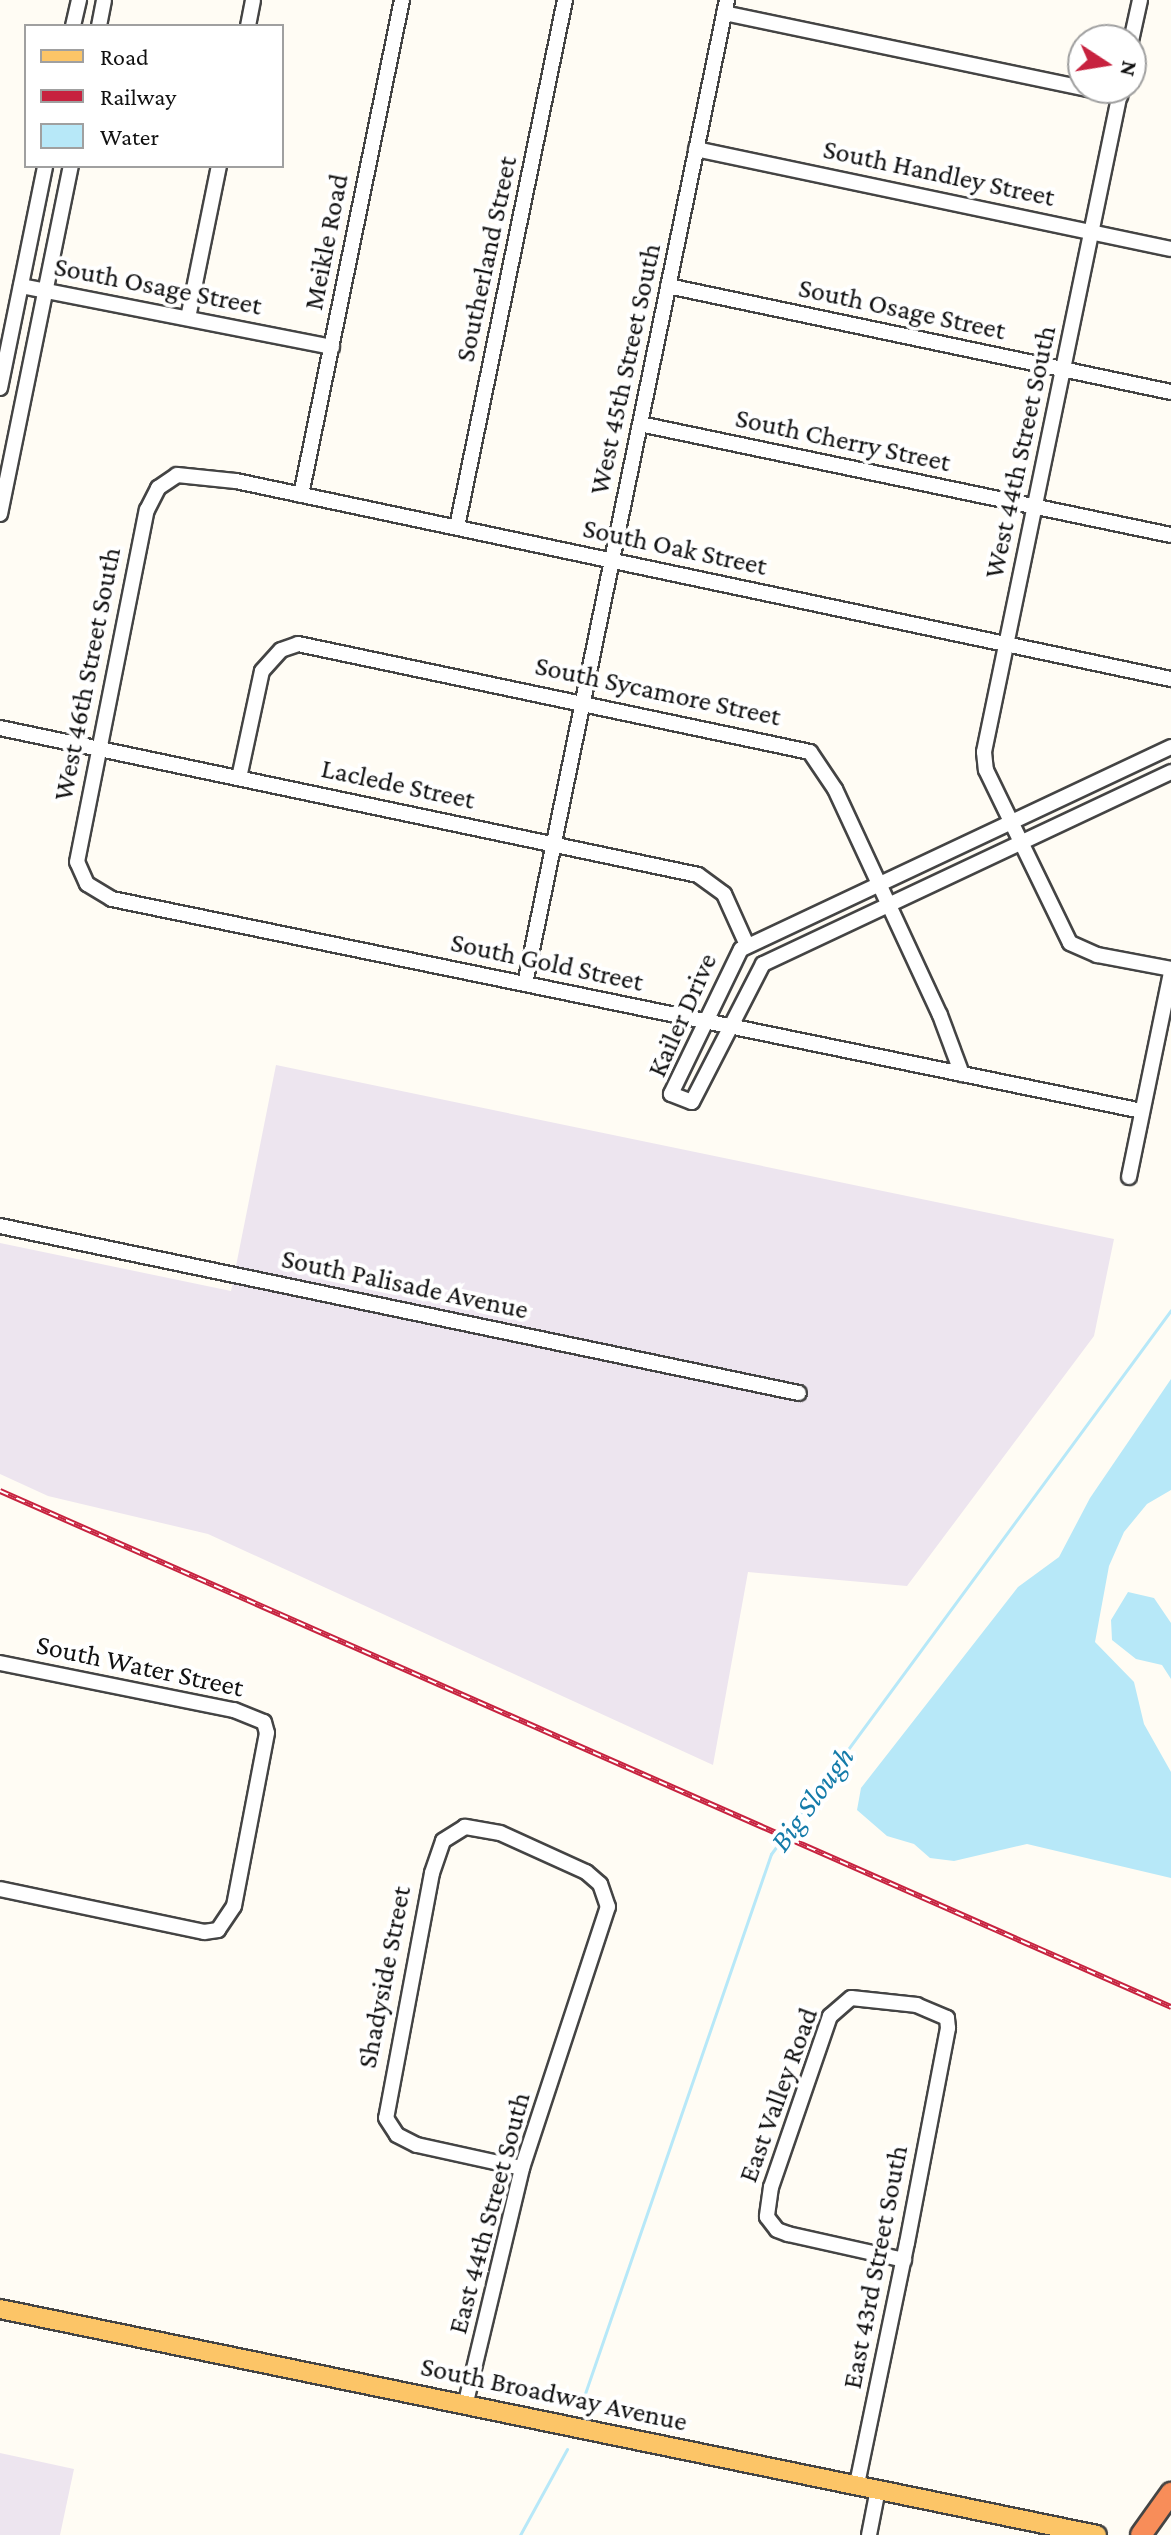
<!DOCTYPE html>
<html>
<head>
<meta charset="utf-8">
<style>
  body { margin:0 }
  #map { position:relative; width:1171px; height:2535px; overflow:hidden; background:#fffcf4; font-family:"Crimson Pro",serif }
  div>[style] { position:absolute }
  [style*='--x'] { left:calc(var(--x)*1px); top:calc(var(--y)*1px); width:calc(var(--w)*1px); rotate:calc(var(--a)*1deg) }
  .industrial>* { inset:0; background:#ede5ef }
  .water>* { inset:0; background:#b7e8f8 }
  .stream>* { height:3px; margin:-1.5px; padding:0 1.5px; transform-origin:1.5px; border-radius:1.5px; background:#b7e8f8 }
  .roads { filter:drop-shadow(2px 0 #444) drop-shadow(-2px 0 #444) drop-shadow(0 2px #444) drop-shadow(0 -2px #444) }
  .minor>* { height:14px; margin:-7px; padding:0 7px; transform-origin:7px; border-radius:7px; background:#fff }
  .major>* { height:18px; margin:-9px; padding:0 9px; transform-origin:9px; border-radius:9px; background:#fcc567 }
  .highway>* { height:20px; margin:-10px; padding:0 10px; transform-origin:10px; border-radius:10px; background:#f88d59 }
  .rail>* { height:6px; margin-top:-3px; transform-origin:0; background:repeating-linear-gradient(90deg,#fff 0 9px,#c7223f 0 18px); box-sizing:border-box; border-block:2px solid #c7223f }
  span { translate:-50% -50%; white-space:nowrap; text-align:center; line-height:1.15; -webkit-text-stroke:8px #fff; paint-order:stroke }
  .street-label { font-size:28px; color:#111 }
  .water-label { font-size:30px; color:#147ba9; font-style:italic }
  .legend { position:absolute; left:24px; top:24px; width:260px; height:144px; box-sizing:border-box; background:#fff; border:2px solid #a0a0a0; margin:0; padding:10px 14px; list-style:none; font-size:24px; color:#111 }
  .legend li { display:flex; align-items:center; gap:16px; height:40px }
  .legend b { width:40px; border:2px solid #a0a0a0 }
  .north { position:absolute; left:1067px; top:24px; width:80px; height:80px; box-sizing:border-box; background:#fff; border:2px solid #a0a0a0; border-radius:50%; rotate:102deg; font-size:22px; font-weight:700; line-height:32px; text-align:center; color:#111 }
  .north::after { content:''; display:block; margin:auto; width:28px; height:36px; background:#c7223f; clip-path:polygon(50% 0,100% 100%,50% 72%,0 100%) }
</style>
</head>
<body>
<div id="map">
  <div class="industrial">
    <i style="clip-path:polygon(276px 1065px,1114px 1239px,1094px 1336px,907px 1586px,748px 1572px,713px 1765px,208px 1534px,48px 1496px,0 1474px,0 1243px,231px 1291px)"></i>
    <i style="clip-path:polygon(0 2453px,74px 2469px,60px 2535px,0 2535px)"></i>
  </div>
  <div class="water">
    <i style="clip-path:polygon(1171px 1379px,1171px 1490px,1147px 1504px,1124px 1532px,1109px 1566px,1095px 1642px,1134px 1682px,1144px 1724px,1171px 1772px,1171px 1878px,1027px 1844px,954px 1861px,930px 1858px,914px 1844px,887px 1836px,857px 1810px,861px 1788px,1018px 1587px,1059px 1557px,1090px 1498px)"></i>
    <i style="clip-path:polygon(1128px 1592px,1154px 1598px,1171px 1623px,1171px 1679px,1162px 1665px,1136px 1659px,1112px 1640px,1111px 1620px)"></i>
  </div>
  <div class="stream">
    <i style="--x:580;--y:2408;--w:586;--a:-70.98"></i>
    <i style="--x:771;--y:1854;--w:675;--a:-53.67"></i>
    <i style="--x:520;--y:2535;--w:98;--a:-61.3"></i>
  </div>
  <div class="roads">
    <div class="minor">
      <i style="--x:724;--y:13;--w:405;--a:11.8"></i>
      <i style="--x:73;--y:26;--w:27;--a:-77"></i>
      <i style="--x:99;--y:26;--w:26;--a:-79"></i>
      <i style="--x:248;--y:26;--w:26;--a:-79"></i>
      <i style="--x:1131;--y:41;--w:42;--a:-77.6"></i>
      <i style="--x:1121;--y:88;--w:678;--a:101.66"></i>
      <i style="--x:984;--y:752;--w:18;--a:84"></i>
      <i style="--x:986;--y:770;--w:192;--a:64.1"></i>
      <i style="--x:1070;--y:943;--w:30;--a:24"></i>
      <i style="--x:1097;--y:955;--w:75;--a:10.7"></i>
      <i style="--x:696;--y:149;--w:485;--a:11.9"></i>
      <i style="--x:21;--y:286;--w:317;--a:11.1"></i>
      <i style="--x:668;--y:286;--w:514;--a:11.9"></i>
      <i style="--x:188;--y:318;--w:155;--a:-78.5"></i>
      <i style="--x:0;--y:388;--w:227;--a:-78.5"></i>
      <i style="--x:640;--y:424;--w:542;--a:11.81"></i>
      <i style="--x:301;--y:495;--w:505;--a:-78.47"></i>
      <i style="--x:0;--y:514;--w:355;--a:-78.5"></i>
      <i style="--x:457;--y:527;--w:538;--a:-78.42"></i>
      <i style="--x:0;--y:728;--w:713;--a:11.89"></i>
      <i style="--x:698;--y:875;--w:32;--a:36"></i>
      <i style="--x:724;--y:894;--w:56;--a:65.7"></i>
      <i style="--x:1171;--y:747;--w:475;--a:154.8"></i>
      <i style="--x:741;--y:949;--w:161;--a:115.8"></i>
      <i style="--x:671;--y:1094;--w:22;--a:21"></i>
      <i style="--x:692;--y:1102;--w:155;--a:-62.8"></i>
      <i style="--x:763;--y:964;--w:451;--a:-25.2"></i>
      <i style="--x:239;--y:778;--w:109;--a:-77.9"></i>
      <i style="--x:262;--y:671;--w:28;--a:-48"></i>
      <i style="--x:281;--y:650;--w:18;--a:-19"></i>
      <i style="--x:298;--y:644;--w:523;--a:11.91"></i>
      <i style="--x:810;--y:752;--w:45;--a:56"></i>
      <i style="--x:835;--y:789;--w:249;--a:65.1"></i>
      <i style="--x:940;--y:1015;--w:63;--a:69.6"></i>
      <i style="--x:525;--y:984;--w:1005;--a:-78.4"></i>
      <i style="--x:1142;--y:1111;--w:1052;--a:-168.37"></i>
      <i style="--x:112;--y:899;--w:29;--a:-149"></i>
      <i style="--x:87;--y:884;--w:24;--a:-114"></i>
      <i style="--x:77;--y:862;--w:359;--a:-78.8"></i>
      <i style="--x:147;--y:510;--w:25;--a:-63"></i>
      <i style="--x:158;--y:488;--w:23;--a:-34"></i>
      <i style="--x:177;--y:475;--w:59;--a:5.8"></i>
      <i style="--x:236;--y:481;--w:956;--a:11.96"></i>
      <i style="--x:1129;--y:1177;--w:208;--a:-78.4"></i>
      <i style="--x:0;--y:1226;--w:816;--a:11.81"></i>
      <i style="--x:0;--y:1663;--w:239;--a:11.4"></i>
      <i style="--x:234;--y:1710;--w:32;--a:22"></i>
      <i style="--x:264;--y:1722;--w:11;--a:75"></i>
      <i style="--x:267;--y:1733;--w:176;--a:100.8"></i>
      <i style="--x:234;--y:1906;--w:29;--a:124"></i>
      <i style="--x:218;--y:1930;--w:14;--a:172"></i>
      <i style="--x:204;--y:1932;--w:208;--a:-168.1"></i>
      <i style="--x:465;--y:2406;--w:245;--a:-76.5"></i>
      <i style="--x:522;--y:2168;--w:275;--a:-71.8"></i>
      <i style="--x:608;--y:1907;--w:24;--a:-109"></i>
      <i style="--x:600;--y:1884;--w:18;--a:-139"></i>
      <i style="--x:586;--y:1872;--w:94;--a:-155.6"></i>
      <i style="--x:500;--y:1833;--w:36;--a:-170"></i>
      <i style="--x:465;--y:1827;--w:26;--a:148"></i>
      <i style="--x:443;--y:1841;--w:34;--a:109"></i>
      <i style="--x:432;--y:1873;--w:249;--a:100.6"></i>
      <i style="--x:386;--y:2118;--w:20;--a:57"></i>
      <i style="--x:397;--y:2135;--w:22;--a:27"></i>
      <i style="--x:417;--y:2145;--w:107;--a:12.4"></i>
      <i style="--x:857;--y:2484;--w:246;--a:-78.3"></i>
      <i style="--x:907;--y:2243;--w:219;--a:-79.2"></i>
      <i style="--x:948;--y:2028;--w:10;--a:-96"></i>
      <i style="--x:947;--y:2018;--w:33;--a:-157"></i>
      <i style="--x:917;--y:2005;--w:66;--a:-173.9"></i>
      <i style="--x:851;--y:1998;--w:28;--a:139"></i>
      <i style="--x:830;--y:2016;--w:181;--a:109"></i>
      <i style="--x:771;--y:2187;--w:30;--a:98"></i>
      <i style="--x:767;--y:2217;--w:16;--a:52"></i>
      <i style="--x:777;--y:2230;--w:12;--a:20"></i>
      <i style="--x:788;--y:2234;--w:119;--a:12.6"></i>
      <i style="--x:869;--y:2535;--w:47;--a:-78.9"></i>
    </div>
    <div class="major">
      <i style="--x:0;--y:2309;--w:1120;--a:11.64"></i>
    </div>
    <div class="highway">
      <i style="--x:1141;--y:2535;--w:52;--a:-54.5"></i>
    </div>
  </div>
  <div class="rail">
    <i style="--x:0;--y:1491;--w:1280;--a:23.78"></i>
  </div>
  <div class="street-label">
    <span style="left:939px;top:173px;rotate:12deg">South Handley Street</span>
    <span style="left:326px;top:242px;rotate:-79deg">Meikle Road</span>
    <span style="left:486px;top:259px;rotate:-78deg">Southerland Street</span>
    <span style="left:158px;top:286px;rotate:11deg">South Osage Street</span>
    <span style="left:902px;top:309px;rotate:12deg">South Osage Street</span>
    <span style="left:625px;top:369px;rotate:-78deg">West 45th Street South</span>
    <span style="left:843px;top:440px;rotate:12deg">South Cherry Street</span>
    <span style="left:1020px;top:452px;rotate:-78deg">West 44th Street South</span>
    <span style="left:675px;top:547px;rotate:12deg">South Oak Street</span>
    <span style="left:87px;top:674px;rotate:-79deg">West 46th Street South</span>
    <span style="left:658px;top:691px;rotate:12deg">South Sycamore Street</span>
    <span style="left:398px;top:784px;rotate:12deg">Laclede Street</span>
    <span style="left:547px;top:962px;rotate:12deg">South Gold Street</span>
    <span style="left:682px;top:1015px;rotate:-66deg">Kailer Drive</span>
    <span style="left:405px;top:1284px;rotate:12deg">South Palisade Avenue</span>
    <span style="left:140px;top:1666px;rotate:12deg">South Water Street</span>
    <span style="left:384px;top:1977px;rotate:-79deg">Shadyside Street</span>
    <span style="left:778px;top:2095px;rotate:-70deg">East Valley Road</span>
    <span style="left:489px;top:2213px;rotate:-75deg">East 44th Street South</span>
    <span style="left:875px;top:2267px;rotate:-79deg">East 43rd Street South</span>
    <span style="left:554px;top:2394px;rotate:12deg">South Broadway Avenue</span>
  </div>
  <div class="water-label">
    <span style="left:812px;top:1799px;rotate:-54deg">Big Slough</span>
  </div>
  <ul class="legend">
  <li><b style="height:10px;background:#fcc567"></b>Road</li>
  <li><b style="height:10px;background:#c7223f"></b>Railway</li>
  <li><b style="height:22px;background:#b7e8f8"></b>Water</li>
  </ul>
  <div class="north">N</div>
</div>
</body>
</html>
